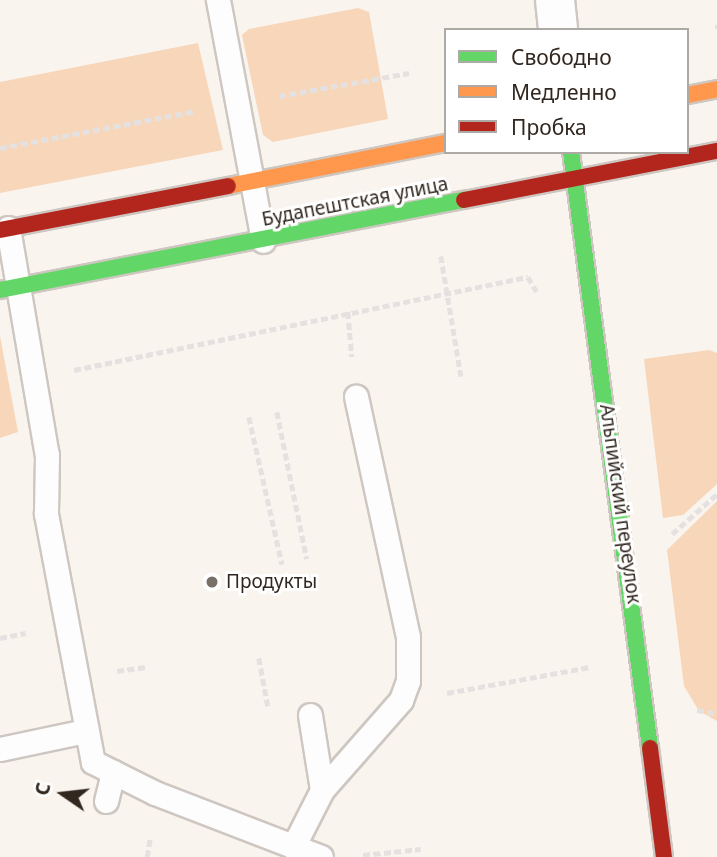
<!DOCTYPE html>
<html>
<head>
<meta charset="utf-8">
<style>
  body { margin:0 }
  #map { position:relative; width:717px; height:857px; overflow:hidden; background:#faf4ef; font-family:"Noto Sans",sans-serif }
  div>[style] { position:absolute }
  [style*='--x'] { left:calc(var(--x)*1px); top:calc(var(--y)*1px); width:calc(var(--w)*1px); rotate:calc(var(--a)*1deg) }
  .green>* { inset:0; background:#f7d6ba }
  .path>* { height:4.5px; margin-top:-2.25px; transform-origin:0; background:repeating-linear-gradient(90deg,#e4e1e0 0 7px,transparent 0 10.5px) }
  .roads { filter:drop-shadow(2px 0 #cec7c1) drop-shadow(-2px 0 #cec7c1) drop-shadow(0 2px #cec7c1) drop-shadow(0 -2px #cec7c1) }
  .lane>* { height:23px; margin:-11.5px; padding:0 11.5px; transform-origin:11.5px; border-radius:11.5px; background:#fefdfd }
  .street>* { height:38px; margin:-19px; padding:0 19px; transform-origin:19px; border-radius:19px; background:#fefdfd }
  .fast>* { height:16px; margin:-8px; padding:0 8px; transform-origin:8px; border-radius:8px; background:#63d668 }
  .slow>* { height:16px; margin:-8px; padding:0 8px; transform-origin:8px; border-radius:8px; background:#ff974d }
  .jam>* { height:16px; margin:-8px; padding:0 8px; transform-origin:8px; border-radius:8px; background:#b3261e }
  .dots>* { width:19px; height:19px; translate:-50% -50%; box-sizing:border-box; border:4px solid #fff; border-radius:50% }
  span { translate:-50% -50%; white-space:nowrap; text-align:center; line-height:1.15; -webkit-text-stroke:6px #fff; paint-order:stroke }
  .street-label { font-size:19px; color:#31271f }
  .poi-label { font-size:19px; color:#31271f }
  .left { translate:0 -50%; text-align:left }
  .legend { position:absolute; left:444px; top:28px; width:245px; height:126px; box-sizing:border-box; background:#fff; border:2px solid #ada9a5; margin:0; padding:9px 12px; list-style:none; font-size:21px; color:#31271f }
  .legend li { display:flex; align-items:center; gap:14px; height:35px }
  .legend b { width:35px; border:2px solid #ada9a5 }
  .north { position:absolute; left:28px; top:759px; width:70px; height:70px; -webkit-text-stroke:5px #fff; paint-order:stroke; rotate:284deg; font-size:19px; font-weight:700; line-height:28px; text-align:center; color:#31271f }
  .north::after { content:''; display:block; margin:auto; width:24px; height:32px; background:#31271f; clip-path:polygon(50% 0,100% 100%,50% 72%,0 100%) }
</style>
</head>
<body>
<div id="map">
  <div class="green">
    <i style="clip-path:polygon(358px 8px,369px 12px,388px 119px,273px 142px,263px 135px,242px 35px,249px 29px)"></i>
    <i style="clip-path:polygon(198px 43px,223px 150px,0 193px,0 82px)"></i>
    <i style="clip-path:polygon(0 336px,18px 432px,0 438px)"></i>
    <i style="clip-path:polygon(709px 350px,717px 353px,717px 484px,683px 515px,663px 518px,644px 359px)"></i>
    <i style="clip-path:polygon(717px 501px,717px 721px,699px 711px,684px 686px,667px 550px)"></i>
  </div>
  <div class="path">
    <i style="--x:715;--y:27;--w:2;--a:0"></i>
    <i style="--x:279;--y:96;--w:132;--a:-10"></i>
    <i style="--x:0;--y:148;--w:198;--a:-10.7"></i>
    <i style="--x:441;--y:256;--w:122;--a:80.5"></i>
    <i style="--x:348;--y:312;--w:45;--a:84.9"></i>
    <i style="--x:74;--y:370;--w:463;--a:-11.6"></i>
    <i style="--x:528;--y:277;--w:17;--a:59"></i>
    <i style="--x:277;--y:412;--w:150;--a:78.5"></i>
    <i style="--x:249;--y:417;--w:151;--a:77.3"></i>
    <i style="--x:672;--y:534;--w:60;--a:-41.6"></i>
    <i style="--x:0;--y:638;--w:26;--a:-11"></i>
    <i style="--x:259;--y:658;--w:49;--a:79.4"></i>
    <i style="--x:117;--y:671;--w:29;--a:-8"></i>
    <i style="--x:447;--y:693;--w:145;--a:-10.3"></i>
    <i style="--x:697;--y:710;--w:20;--a:11"></i>
    <i style="--x:363;--y:855;--w:58;--a:-5.9"></i>
    <i style="--x:147;--y:857;--w:20;--a:-81"></i>
  </div>
  <div class="roads">
    <div class="lane">
      <i style="--x:218;--y:0;--w:245;--a:79.4"></i>
      <i style="--x:8;--y:228;--w:230;--a:80.3"></i>
      <i style="--x:47;--y:455;--w:59;--a:91"></i>
      <i style="--x:46;--y:514;--w:252;--a:79.3"></i>
      <i style="--x:93;--y:762;--w:69;--a:26.6"></i>
      <i style="--x:155;--y:793;--w:178;--a:21.1"></i>
      <i style="--x:310;--y:715;--w:76;--a:80.9"></i>
      <i style="--x:0;--y:749;--w:87;--a:-12"></i>
      <i style="--x:106;--y:801;--w:30;--a:-76"></i>
      <i style="--x:293;--y:847;--w:64;--a:-63"></i>
      <i style="--x:322;--y:790;--w:120;--a:-48.7"></i>
      <i style="--x:401;--y:700;--w:20;--a:-70"></i>
      <i style="--x:408;--y:681;--w:44;--a:-90"></i>
      <i style="--x:408;--y:637;--w:246;--a:-102.2"></i>
    </div>
    <div class="street">
      <i style="--x:555;--y:0;--w:30;--a:84"></i>
    </div>
    <div class="fast">
      <i style="--x:571;--y:152;--w:601;--a:82.45"></i>
      <i style="--x:0;--y:290;--w:473;--a:-11"></i>
    </div>
    <div class="slow">
      <i style="--x:687;--y:95;--w:31;--a:-11"></i>
      <i style="--x:228;--y:186;--w:222;--a:-11.2"></i>
    </div>
    <div class="jam">
      <i style="--x:464;--y:200;--w:258;--a:-11"></i>
      <i style="--x:0;--y:230;--w:232;--a:-10.9"></i>
      <i style="--x:650;--y:748;--w:110;--a:82.7"></i>
    </div>
  </div>
  <div class="dots">
    <i style="left:212px;top:582px;background:#776f68"></i>
  </div>
  <div class="street-label">
    <span style="left:355px;top:202px;rotate:-11deg">Будапештская улица</span>
    <span style="left:620px;top:504px;rotate:82deg">Альпийский переулок</span>
  </div>
  <div class="poi-label">
    <span class="left" style="left:226px;top:582px">Продукты</span>
  </div>
  <ul class="legend">
  <li><b style="height:9px;background:#63d668"></b>Свободно</li>
  <li><b style="height:9px;background:#ff974d"></b>Медленно</li>
  <li><b style="height:9px;background:#b3261e"></b>Пробка</li>
  </ul>
  <div class="north">С</div>
</div>
</body>
</html>
